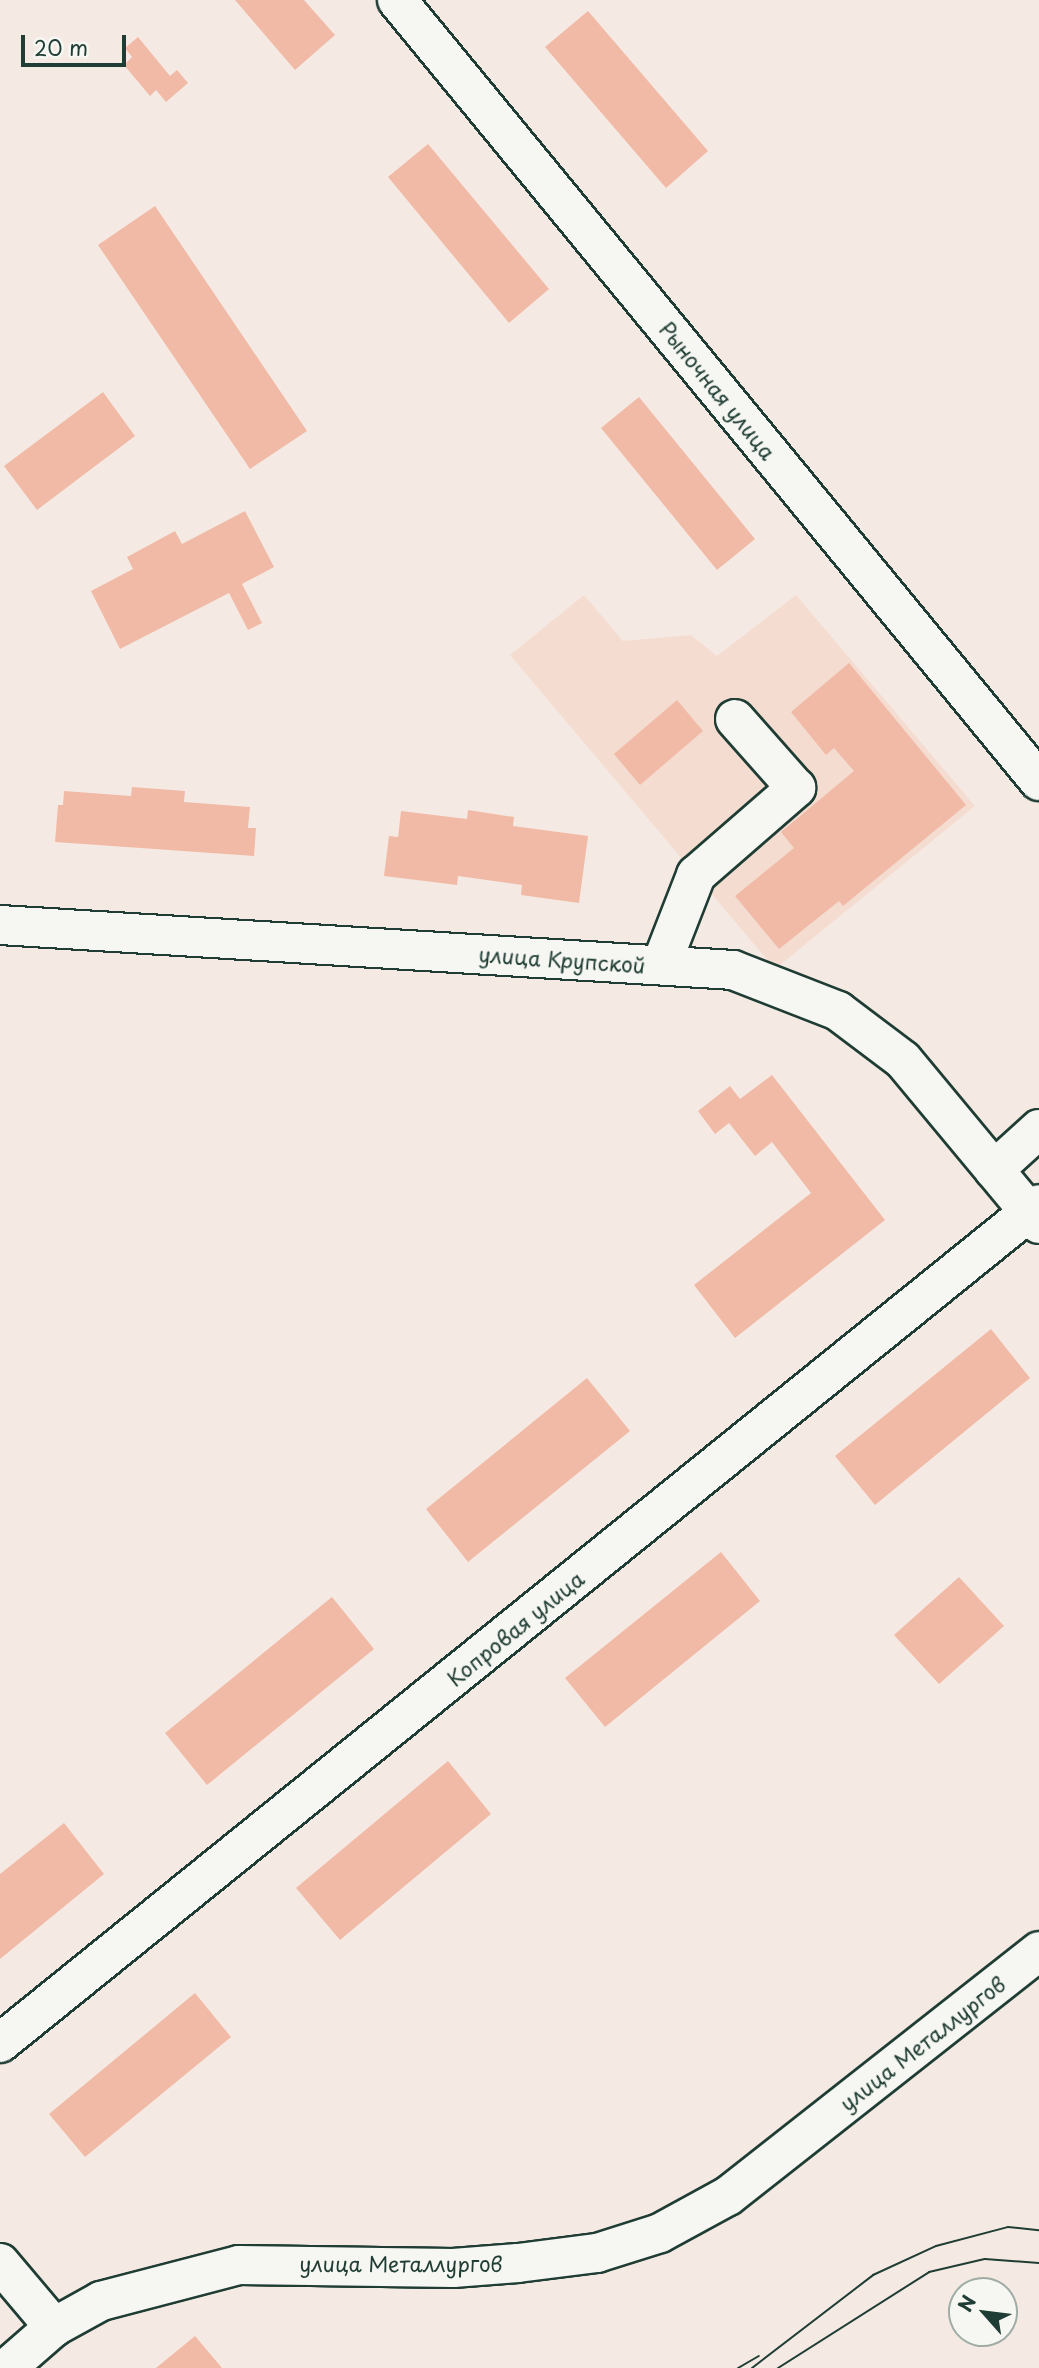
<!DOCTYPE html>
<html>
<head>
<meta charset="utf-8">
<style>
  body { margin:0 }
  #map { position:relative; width:1039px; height:2368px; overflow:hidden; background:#f5eae3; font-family:"Playpen Sans",sans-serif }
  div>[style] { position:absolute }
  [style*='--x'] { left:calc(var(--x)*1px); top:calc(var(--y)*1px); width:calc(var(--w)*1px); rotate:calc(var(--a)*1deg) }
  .built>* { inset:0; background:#f4dcd1 }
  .building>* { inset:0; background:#f1baa6 }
  .roads { filter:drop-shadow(2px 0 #1f3d34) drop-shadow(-2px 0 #1f3d34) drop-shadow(0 2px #1f3d34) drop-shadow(0 -2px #1f3d34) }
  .minor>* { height:38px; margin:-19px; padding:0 19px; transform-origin:19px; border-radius:19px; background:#f6f6f2 }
  .tram>* { height:2px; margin:-1px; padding:0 1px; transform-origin:1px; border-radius:1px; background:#1f3d34 }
  span { translate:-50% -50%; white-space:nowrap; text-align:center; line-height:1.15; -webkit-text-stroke:6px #f6f6f2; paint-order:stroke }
  .street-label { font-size:21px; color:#1f3d34 }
  .north { position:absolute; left:948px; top:2277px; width:70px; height:70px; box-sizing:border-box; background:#f6f6f2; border:2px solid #a0aca6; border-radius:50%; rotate:298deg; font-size:19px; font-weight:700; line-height:28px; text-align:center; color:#1f3d34 }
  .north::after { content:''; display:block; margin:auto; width:24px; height:32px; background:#1f3d34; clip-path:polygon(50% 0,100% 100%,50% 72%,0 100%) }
  .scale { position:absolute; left:21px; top:35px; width:105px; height:32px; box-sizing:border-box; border:4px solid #1f3d34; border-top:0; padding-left:9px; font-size:21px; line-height:24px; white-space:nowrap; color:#1f3d34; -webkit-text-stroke:5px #f6f6f2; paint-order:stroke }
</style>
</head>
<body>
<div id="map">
  <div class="built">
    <i style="clip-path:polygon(584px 595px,623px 641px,691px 635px,717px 656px,796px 595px,975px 806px,775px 969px,510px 655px)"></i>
  </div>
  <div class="building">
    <i style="clip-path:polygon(235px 0,304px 0,335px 35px,295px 70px)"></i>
    <i style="clip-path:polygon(588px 11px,708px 151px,666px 188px,545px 47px)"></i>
    <i style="clip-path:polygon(138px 37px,170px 76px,177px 70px,188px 83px,166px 102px,156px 90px,150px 96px,124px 65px,132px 57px,125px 48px)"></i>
    <i style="clip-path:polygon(428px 144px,549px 289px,509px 323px,388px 177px)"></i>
    <i style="clip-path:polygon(155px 206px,307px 431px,250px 469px,98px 245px)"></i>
    <i style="clip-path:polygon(103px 392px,135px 436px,37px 510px,4px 466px)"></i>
    <i style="clip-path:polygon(639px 397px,755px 539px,717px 570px,601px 428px)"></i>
    <i style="clip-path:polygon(245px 511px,274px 567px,242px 584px,262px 623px,248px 630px,229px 593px,120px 649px,91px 591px,133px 569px,127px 557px,175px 531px,182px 544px)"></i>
    <i style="clip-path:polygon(849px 663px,966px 805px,843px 906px,839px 901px,779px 949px,735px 896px,794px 848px,781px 832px,854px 771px,834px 748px,826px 755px,791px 712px)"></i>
    <i style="clip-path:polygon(677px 700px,703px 731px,640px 785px,614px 754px)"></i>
    <i style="clip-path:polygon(132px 787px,185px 791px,184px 802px,250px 807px,248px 828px,256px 828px,254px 856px,55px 842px,58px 805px,63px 805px,64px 791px,131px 796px)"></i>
    <i style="clip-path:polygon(468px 810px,514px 817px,513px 826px,588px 836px,579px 903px,521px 895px,522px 885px,458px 876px,457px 885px,384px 876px,389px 836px,398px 837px,401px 811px,467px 819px)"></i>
    <i style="clip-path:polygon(772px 1075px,885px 1220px,735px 1338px,694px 1285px,811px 1193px,772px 1142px,755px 1156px,729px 1123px,715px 1134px,698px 1111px,730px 1086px,740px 1099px)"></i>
    <i style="clip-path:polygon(991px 1329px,1030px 1378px,875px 1505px,835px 1456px)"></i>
    <i style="clip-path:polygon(587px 1378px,630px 1431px,468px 1562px,426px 1509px)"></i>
    <i style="clip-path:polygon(721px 1552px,760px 1601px,605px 1727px,565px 1678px)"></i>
    <i style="clip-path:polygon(959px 1577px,1004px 1626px,939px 1684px,894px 1635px)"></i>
    <i style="clip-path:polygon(332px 1597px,374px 1649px,207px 1785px,165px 1733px)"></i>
    <i style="clip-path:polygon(448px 1761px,491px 1814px,340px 1940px,296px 1888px)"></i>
    <i style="clip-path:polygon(64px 1823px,104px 1874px,0 1959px,0 1874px)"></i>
    <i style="clip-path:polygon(195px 1993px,231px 2037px,85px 2157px,49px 2114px)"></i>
    <i style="clip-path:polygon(195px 2336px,222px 2368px,156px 2368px)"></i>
  </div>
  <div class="roads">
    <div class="minor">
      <i style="--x:397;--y:0;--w:1011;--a:50.58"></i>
      <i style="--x:0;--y:925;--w:734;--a:3.51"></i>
      <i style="--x:733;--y:970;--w:113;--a:21.3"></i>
      <i style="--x:838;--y:1011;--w:81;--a:37"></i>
      <i style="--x:903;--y:1060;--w:213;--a:50.3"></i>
      <i style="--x:661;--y:965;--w:97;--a:-68.7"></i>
      <i style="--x:696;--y:875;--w:133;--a:-41"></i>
      <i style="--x:796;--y:788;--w:92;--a:-131.5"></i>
      <i style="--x:994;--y:1170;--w:61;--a:-42.3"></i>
      <i style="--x:0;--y:2043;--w:1335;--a:-38.92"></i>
      <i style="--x:0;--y:2263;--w:84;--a:49.8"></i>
      <i style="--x:7;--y:2368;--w:62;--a:-41.1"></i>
      <i style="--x:54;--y:2327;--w:54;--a:-29"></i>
      <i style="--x:101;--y:2301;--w:143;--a:-14.6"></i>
      <i style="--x:239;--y:2265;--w:214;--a:0.8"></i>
      <i style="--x:453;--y:2268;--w:65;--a:-4.4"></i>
      <i style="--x:518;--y:2263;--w:80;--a:-7.2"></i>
      <i style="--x:597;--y:2253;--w:66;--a:-17.6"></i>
      <i style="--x:660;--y:2233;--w:77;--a:-28.6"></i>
      <i style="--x:728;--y:2196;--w:396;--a:-38.2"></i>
    </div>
  </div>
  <div class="tram">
    <i style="--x:738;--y:2368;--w:24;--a:-30"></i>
    <i style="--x:752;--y:2368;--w:153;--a:-37.5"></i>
    <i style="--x:873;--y:2275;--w:69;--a:-24.7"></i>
    <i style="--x:936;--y:2246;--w:74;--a:-14.8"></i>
    <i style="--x:1008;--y:2227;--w:31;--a:6"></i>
    <i style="--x:778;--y:2368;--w:179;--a:-32.4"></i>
    <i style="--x:929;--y:2272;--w:57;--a:-13.1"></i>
    <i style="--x:985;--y:2259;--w:54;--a:4.2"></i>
  </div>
  <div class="street-label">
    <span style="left:718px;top:390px;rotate:51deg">Рыночная улица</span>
    <span style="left:562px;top:959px;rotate:4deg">улица Крупской</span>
    <span style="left:515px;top:1628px;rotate:-39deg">Копровая улица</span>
    <span style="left:922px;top:2043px;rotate:-38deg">улица Металлургов</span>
    <span style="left:401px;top:2263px">улица Металлургов</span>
  </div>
  <div class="north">N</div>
  <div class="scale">20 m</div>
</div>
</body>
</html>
